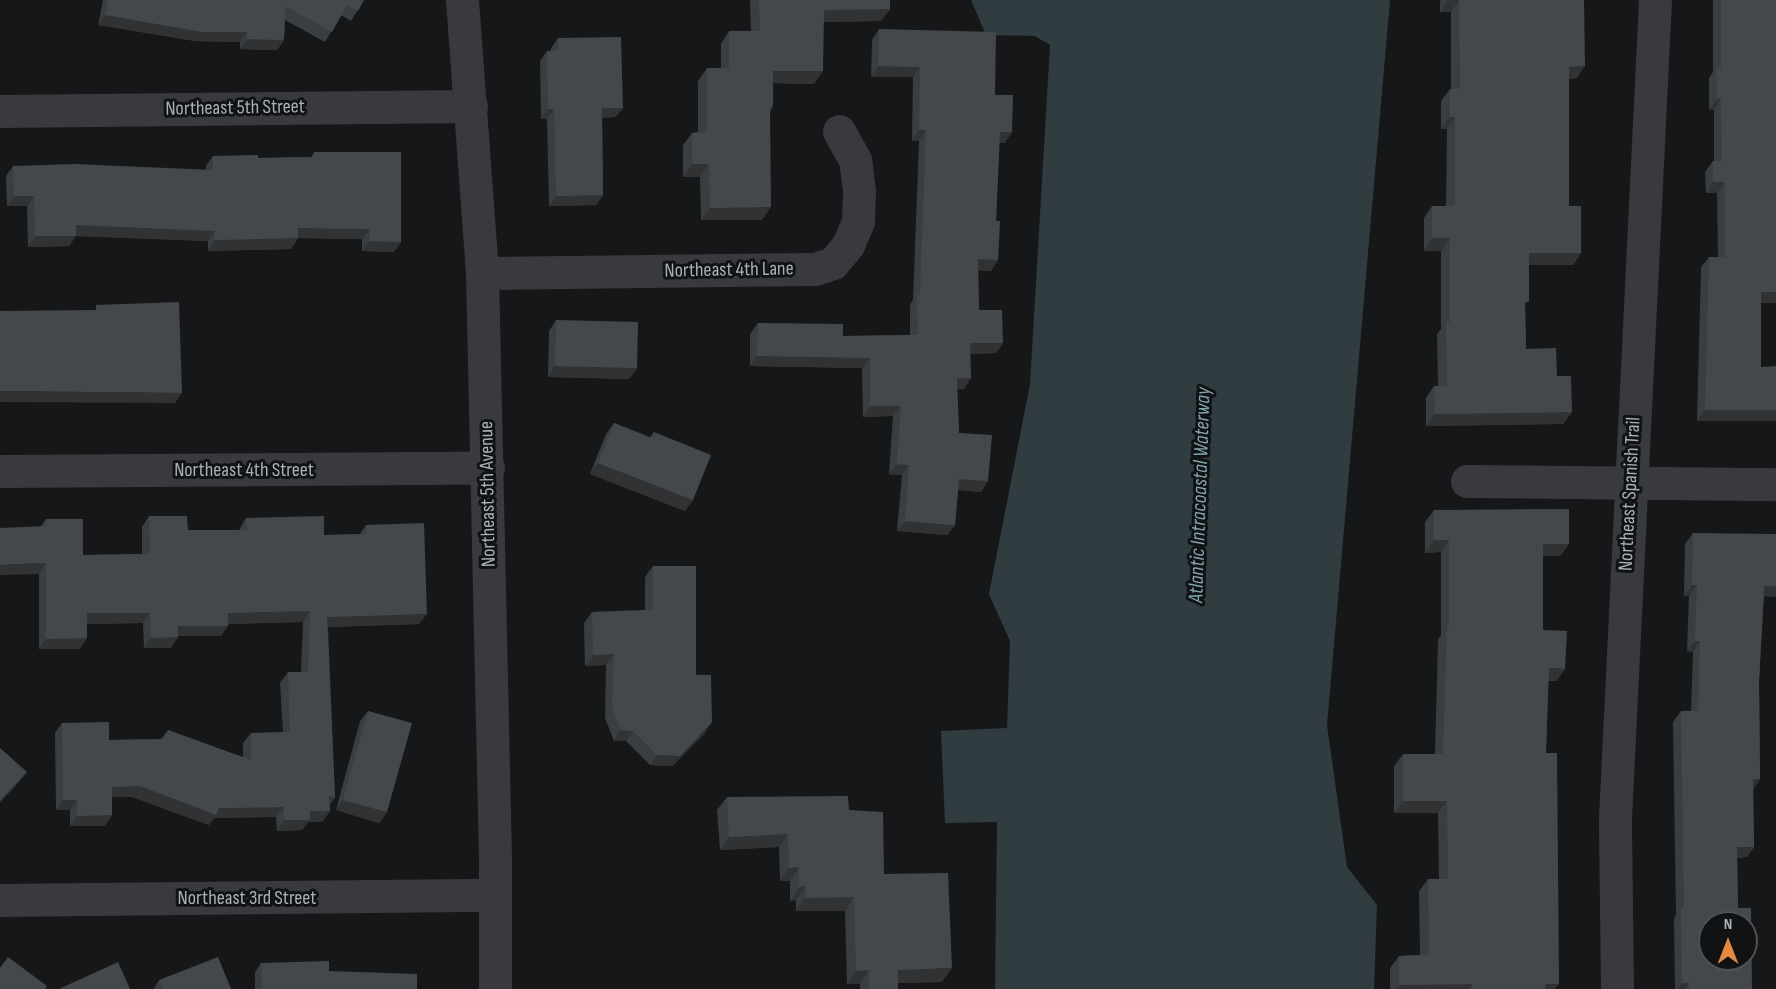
<!DOCTYPE html>
<html>
<head>
<meta charset="utf-8">
<style>
  body { margin:0 }
  #map { position:relative; width:1776px; height:989px; overflow:hidden; background:#161718; font-family:"Sofia Sans Condensed",sans-serif }
  div>[style] { position:absolute }
  [style*='--x'] { left:calc(var(--x)*1px); top:calc(var(--y)*1px); width:calc(var(--w)*1px); rotate:calc(var(--a)*1deg) }
  .water>* { inset:0; background:#303c40 }
  .minor>* { height:33px; margin:-16.5px; padding:0 16.5px; transform-origin:16.5px; border-radius:16.5px; background:#383a3d }
  .wall>* { inset:0; background:#3b3e40 }
  .shaded-wall>* { inset:0; background:#303234 }
  .building>* { inset:0; background:#45484b }
  span { translate:-50% -50%; white-space:nowrap; text-align:center; line-height:1.15; -webkit-text-stroke:6px #111213; paint-order:stroke }
  .street-label { font-size:20px; color:#a9b1b7 }
  .water-label { font-size:21px; color:#82a5b0; font-style:italic }
  .north { position:absolute; left:1698px; top:911px; width:60px; height:60px; box-sizing:border-box; background:#111213; border:2px solid #4e5255; border-radius:50%; rotate:0deg; font-size:16px; font-weight:700; line-height:24px; text-align:center; color:#a9b1b7 }
  .north::after { content:''; display:block; margin:auto; width:21px; height:27px; background:#e68940; clip-path:polygon(50% 0,100% 100%,50% 72%,0 100%) }
</style>
</head>
<body>
<div id="map">
  <div class="water">
    <i style="clip-path:polygon(971px 0,1390px 0,1327px 725px,1347px 867px,1377px 905px,1374px 989px,995px 989px,997px 822px,945px 823px,941px 731px,1007px 728px,1010px 641px,989px 594px,1030px 384px,1050px 45px,1035px 36px,986px 35px)"></i>
  </div>
  <div class="minor">
    <i style="--x:462;--y:0;--w:274;--a:85.8"></i>
    <i style="--x:482;--y:273;--w:587;--a:88.73"></i>
    <i style="--x:495;--y:860;--w:129;--a:90"></i>
    <i style="--x:0;--y:111;--w:471;--a:-0.6"></i>
    <i style="--x:482;--y:273;--w:333;--a:-0.7"></i>
    <i style="--x:815;--y:269;--w:19;--a:-18"></i>
    <i style="--x:833;--y:263;--w:23;--a:-50"></i>
    <i style="--x:848;--y:245;--w:26;--a:-67"></i>
    <i style="--x:858;--y:221;--w:30;--a:-88"></i>
    <i style="--x:859;--y:191;--w:31;--a:-97"></i>
    <i style="--x:855;--y:160;--w:33;--a:-119"></i>
    <i style="--x:0;--y:471;--w:488;--a:-0.4"></i>
    <i style="--x:1467;--y:481;--w:309;--a:0.6"></i>
    <i style="--x:0;--y:900;--w:494;--a:-0.6"></i>
    <i style="--x:1617;--y:989;--w:171;--a:-90.7"></i>
    <i style="--x:1615;--y:818;--w:819;--a:-87.2"></i>
  </div>
  <div class="wall">
    <i style="clip-path:polygon(103px 0,364px 0,351px 21px,341px 15px,325px 42px,285px 20px,284px 40px,277px 50px,240px 49px,240px 42px,195px 41px,98px 25px)"></i>
    <i style="clip-path:polygon(750px 0,890px 0,890px 9px,881px 21px,824px 22px,814px 84px,773px 83px,773px 106px,770px 112px,762px 220px,701px 220px,700px 177px,683px 177px,683px 145px,692px 133px,698px 132px,698px 81px,707px 68px,721px 68px,721px 44px,729px 31px,751px 31px)"></i>
    <i style="clip-path:polygon(1440px 0,1584px 0,1577px 78px,1569px 79px,1569px 206px,1581px 253px,1573px 265px,1529px 265px,1525px 309px,1526px 349px,1557px 376px,1572px 412px,1563px 424px,1426px 426px,1426px 398px,1434px 386px,1438px 386px,1437px 334px,1441px 329px,1441px 251px,1424px 251px,1424px 218px,1432px 206px,1446px 206px,1447px 129px,1441px 129px,1441px 101px,1450px 89px,1451px 89px,1451px 12px,1440px 12px)"></i>
    <i style="clip-path:polygon(1713px 0,1776px 0,1761px 303px,1761px 367px,1697px 421px,1701px 267px,1709px 257px,1718px 257px,1717px 193px,1706px 193px,1705px 172px,1713px 161px,1714px 161px,1714px 110px,1709px 110px,1709px 78px,1713px 72px)"></i>
    <i style="clip-path:polygon(879px 29px,995px 95px,1005px 143px,999px 143px,996px 221px,998px 260px,991px 271px,978px 270px,979px 310px,1003px 343px,996px 353px,970px 354px,971px 378px,964px 389px,957px 389px,959px 433px,988px 481px,981px 492px,958px 490px,955px 525px,947px 535px,897px 531px,902px 475px,889px 474px,893px 416px,863px 417px,862px 368px,750px 366px,750px 334px,758px 323px,843px 336px,910px 335px,910px 305px,913px 300px,919px 141px,912px 141px,913px 77px,871px 77px,872px 40px)"></i>
    <i style="clip-path:polygon(558px 38px,616px 117px,602px 118px,603px 195px,596px 205px,549px 206px,547px 119px,541px 119px,540px 61px,547px 51px,551px 51px,551px 48px)"></i>
    <i style="clip-path:polygon(314px 152px,401px 242px,394px 252px,362px 251px,362px 239px,298px 238px,291px 249px,208px 251px,208px 241px,76px 236px,69px 246px,28px 247px,27px 206px,7px 206px,6px 176px,13px 166px,206px 170px,206px 166px,213px 156px,258px 158px,311px 157px)"></i>
    <i style="clip-path:polygon(556px 320px,637px 368px,629px 379px,548px 377px,549px 331px)"></i>
    <i style="clip-path:polygon(614px 423px,650px 437px,654px 432px,693px 500px,685px 511px,590px 474px,606px 434px)"></i>
    <i style="clip-path:polygon(1434px 510px,1569px 544px,1560px 556px,1543px 556px,1543px 630px,1557px 681px,1548px 681px,1546px 753px,1555px 989px,1390px 989px,1390px 968px,1399px 956px,1420px 955px,1419px 891px,1428px 879px,1439px 879px,1438px 813px,1394px 813px,1394px 766px,1403px 754px,1435px 754px,1438px 639px,1441px 636px,1441px 552px,1425px 553px,1425px 522px)"></i>
    <i style="clip-path:polygon(149px 516px,188px 530px,239px 530px,246px 518px,324px 535px,360px 534px,366px 525px,419px 624px,328px 627px,335px 798px,329px 806px,330px 811px,322px 822px,308px 822px,302px 830px,277px 831px,276px 817px,214px 818px,209px 825px,132px 797px,112px 797px,112px 815px,105px 826px,70px 826px,70px 810px,56px 810px,55px 733px,62px 723px,109px 740px,161px 739px,168px 730px,243px 758px,243px 743px,251px 733px,283px 732px,280px 683px,288px 672px,301px 672px,303px 622px,228px 624px,221px 636px,178px 636px,171px 648px,144px 648px,143px 623px,87px 624px,80px 649px,39px 649px,39px 574px,41px 526px,46px 519px,83px 555px,142px 554px,142px 527px)"></i>
    <i style="clip-path:polygon(1693px 533px,1764px 596px,1759px 681px,1760px 779px,1753px 790px,1754px 847px,1747px 857px,1737px 858px,1738px 908px,1752px 989px,1675px 989px,1674px 919px,1676px 915px,1673px 722px,1681px 711px,1691px 711px,1693px 652px,1687px 651px,1689px 596px,1684px 596px,1685px 544px)"></i>
    <i style="clip-path:polygon(653px 566px,696px 675px,705px 733px,672px 766px,650px 765px,626px 741px,614px 741px,605px 718px,606px 665px,585px 666px,584px 623px,592px 612px,645px 610px,645px 577px)"></i>
    <i style="clip-path:polygon(368px 711px,387px 812px,379px 823px,336px 810px,360px 721px)"></i>
    <i style="clip-path:polygon(727px 797px,849px 810px,942px 982px,898px 983px,898px 989px,860px 989px,860px 984px,847px 984px,845px 911px,796px 911px,796px 900px,790px 901px,790px 881px,780px 881px,779px 847px,720px 850px,717px 810px)"></i>
    <i style="clip-path:polygon(261px 963px,329px 971px,417px 989px,255px 989px,255px 972px)"></i>
    <i style="clip-path:polygon(159px 980px,231px 989px,155px 989px,154px 988px)"></i>
  </div>
  <div class="shaded-wall">
    <i style="clip-path:polygon(1448px 0,1459px 0,1451px 12px,1440px 12px)"></i>
    <i style="clip-path:polygon(890px 9px,881px 21px,815px 22px,824px 10px)"></i>
    <i style="clip-path:polygon(105px 15px,247px 32px,240px 42px,195px 41px,98px 25px)"></i>
    <i style="clip-path:polygon(247px 39px,284px 40px,277px 50px,240px 49px)"></i>
    <i style="clip-path:polygon(878px 66px,920px 67px,913px 77px,871px 77px)"></i>
    <i style="clip-path:polygon(1585px 66px,1577px 78px,1560px 79px,1569px 67px)"></i>
    <i style="clip-path:polygon(773px 71px,823px 71px,814px 84px,765px 83px)"></i>
    <i style="clip-path:polygon(1717px 99px,1721px 99px,1714px 110px,1709px 110px)"></i>
    <i style="clip-path:polygon(602px 108px,623px 108px,616px 117px,595px 118px)"></i>
    <i style="clip-path:polygon(548px 109px,554px 109px,547px 119px,541px 119px)"></i>
    <i style="clip-path:polygon(1450px 117px,1455px 117px,1447px 129px,1441px 129px)"></i>
    <i style="clip-path:polygon(919px 130px,926px 130px,919px 141px,912px 141px)"></i>
    <i style="clip-path:polygon(1000px 132px,1012px 132px,1005px 143px,992px 142px)"></i>
    <i style="clip-path:polygon(692px 164px,709px 164px,700px 177px,683px 177px)"></i>
    <i style="clip-path:polygon(1713px 182px,1725px 182px,1717px 193px,1706px 193px)"></i>
    <i style="clip-path:polygon(603px 195px,596px 205px,549px 206px,556px 196px)"></i>
    <i style="clip-path:polygon(14px 196px,34px 196px,27px 206px,7px 206px)"></i>
    <i style="clip-path:polygon(771px 207px,762px 220px,701px 220px,710px 208px)"></i>
    <i style="clip-path:polygon(76px 225px,215px 231px,208px 241px,76px 236px,69px 246px,28px 247px,35px 236px)"></i>
    <i style="clip-path:polygon(298px 228px,370px 229px,362px 239px,291px 238px)"></i>
    <i style="clip-path:polygon(298px 238px,291px 249px,208px 251px,215px 240px)"></i>
    <i style="clip-path:polygon(1432px 238px,1450px 238px,1441px 251px,1424px 251px)"></i>
    <i style="clip-path:polygon(370px 241px,401px 242px,394px 252px,362px 251px)"></i>
    <i style="clip-path:polygon(1529px 253px,1581px 253px,1573px 265px,1521px 265px)"></i>
    <i style="clip-path:polygon(978px 259px,998px 260px,991px 271px,971px 270px)"></i>
    <i style="clip-path:polygon(1761px 292px,1776px 292px,1776px 303px,1754px 303px)"></i>
    <i style="clip-path:polygon(970px 343px,1003px 343px,996px 353px,963px 354px)"></i>
    <i style="clip-path:polygon(757px 356px,870px 358px,862px 368px,750px 366px)"></i>
    <i style="clip-path:polygon(555px 366px,637px 368px,629px 379px,548px 377px)"></i>
    <i style="clip-path:polygon(957px 378px,971px 378px,964px 389px,950px 389px)"></i>
    <i style="clip-path:polygon(0 391px,182px 393px,175px 403px,0 402px)"></i>
    <i style="clip-path:polygon(870px 406px,901px 406px,893px 416px,863px 417px)"></i>
    <i style="clip-path:polygon(1705px 410px,1776px 410px,1776px 421px,1697px 421px)"></i>
    <i style="clip-path:polygon(1572px 412px,1563px 424px,1426px 426px,1435px 414px)"></i>
    <i style="clip-path:polygon(598px 463px,693px 500px,685px 511px,590px 474px)"></i>
    <i style="clip-path:polygon(897px 464px,909px 465px,902px 475px,889px 474px)"></i>
    <i style="clip-path:polygon(959px 479px,988px 481px,981px 492px,951px 489px)"></i>
    <i style="clip-path:polygon(905px 521px,955px 525px,947px 535px,897px 531px)"></i>
    <i style="clip-path:polygon(1434px 540px,1449px 540px,1441px 552px,1425px 553px)"></i>
    <i style="clip-path:polygon(1543px 544px,1569px 544px,1560px 556px,1535px 556px)"></i>
    <i style="clip-path:polygon(46px 563px,39px 574px,0 575px,0 565px)"></i>
    <i style="clip-path:polygon(1692px 585px,1697px 585px,1689px 596px,1684px 596px)"></i>
    <i style="clip-path:polygon(1764px 586px,1776px 586px,1776px 597px,1757px 596px)"></i>
    <i style="clip-path:polygon(310px 611px,303px 622px,221px 624px,228px 613px)"></i>
    <i style="clip-path:polygon(87px 613px,150px 613px,143px 623px,80px 624px)"></i>
    <i style="clip-path:polygon(427px 614px,419px 624px,320px 627px,327px 617px)"></i>
    <i style="clip-path:polygon(178px 626px,228px 626px,221px 636px,171px 636px)"></i>
    <i style="clip-path:polygon(178px 637px,171px 648px,144px 648px,151px 638px)"></i>
    <i style="clip-path:polygon(87px 638px,80px 649px,39px 649px,46px 639px)"></i>
    <i style="clip-path:polygon(1695px 641px,1700px 641px,1693px 652px,1687px 651px)"></i>
    <i style="clip-path:polygon(614px 654px,606px 665px,585px 666px,593px 655px)"></i>
    <i style="clip-path:polygon(1549px 668px,1565px 669px,1557px 681px,1540px 680px)"></i>
    <i style="clip-path:polygon(712px 722px,705px 733px,672px 766px,650px 765px,657px 755px)"></i>
    <i style="clip-path:polygon(621px 730px,633px 731px,626px 741px,614px 741px)"></i>
    <i style="clip-path:polygon(27px 772px,21px 780px,0 803px,0 801px)"></i>
    <i style="clip-path:polygon(1753px 779px,1760px 779px,1753px 790px)"></i>
    <i style="clip-path:polygon(140px 786px,219px 808px,284px 807px,276px 817px,214px 818px,209px 825px,132px 797px,105px 797px,112px 787px)"></i>
    <i style="clip-path:polygon(329px 796px,335px 798px,328px 808px)"></i>
    <i style="clip-path:polygon(63px 800px,77px 800px,70px 810px,56px 810px)"></i>
    <i style="clip-path:polygon(343px 800px,387px 812px,379px 823px,336px 810px)"></i>
    <i style="clip-path:polygon(1403px 801px,1447px 801px,1438px 813px,1394px 813px)"></i>
    <i style="clip-path:polygon(310px 811px,330px 811px,322px 822px,308px 822px,302px 830px,277px 831px,284px 820px)"></i>
    <i style="clip-path:polygon(112px 815px,105px 826px,70px 826px,77px 816px)"></i>
    <i style="clip-path:polygon(788px 834px,779px 847px,720px 850px,729px 837px)"></i>
    <i style="clip-path:polygon(1737px 847px,1754px 847px,1747px 857px,1730px 858px)"></i>
    <i style="clip-path:polygon(799px 867px,790px 881px,780px 881px,789px 868px)"></i>
    <i style="clip-path:polygon(806px 886px,796px 900px,790px 901px,799px 887px)"></i>
    <i style="clip-path:polygon(854px 897px,845px 911px,796px 911px,805px 898px)"></i>
    <i style="clip-path:polygon(952px 968px,942px 982px,889px 983px,898px 970px)"></i>
    <i style="clip-path:polygon(869px 970px,860px 984px,847px 984px,856px 971px)"></i>
    <i style="clip-path:polygon(1682px 983px,1689px 983px,1685px 989px,1678px 989px)"></i>
    <i style="clip-path:polygon(1472px 984px,1469px 989px,1396px 989px,1399px 985px)"></i>
    <i style="clip-path:polygon(1545px 984px,1559px 984px,1555px 989px,1541px 989px)"></i>
  </div>
  <div class="building">
    <i style="clip-path:polygon(108px 0,364px 0,358px 11px,347px 5px,332px 32px,285px 6px,284px 40px,247px 39px,247px 32px,202px 32px,105px 15px)"></i>
    <i style="clip-path:polygon(759px 0,890px 0,890px 9px,824px 10px,823px 71px,773px 71px,773px 106px,770px 106px,771px 207px,710px 208px,709px 164px,692px 164px,692px 133px,707px 132px,707px 68px,729px 68px,729px 31px,760px 31px)"></i>
    <i style="clip-path:polygon(1459px 0,1584px 0,1585px 66px,1569px 67px,1569px 206px,1581px 206px,1581px 253px,1529px 253px,1529px 302px,1525px 302px,1526px 349px,1556px 348px,1557px 376px,1571px 376px,1572px 412px,1435px 414px,1434px 386px,1447px 386px,1446px 322px,1450px 322px,1450px 238px,1432px 238px,1432px 206px,1455px 206px,1455px 117px,1450px 117px,1450px 89px,1460px 89px)"></i>
    <i style="clip-path:polygon(1721px 0,1776px 0,1776px 292px,1761px 292px,1761px 367px,1776px 366px,1776px 410px,1705px 410px,1709px 257px,1725px 257px,1725px 182px,1713px 182px,1713px 161px,1722px 161px,1721px 99px,1717px 99px,1716px 68px,1721px 68px)"></i>
    <i style="clip-path:polygon(879px 29px,996px 32px,995px 95px,1013px 95px,1012px 132px,1000px 132px,996px 221px,1000px 221px,998px 260px,978px 259px,979px 310px,1002px 310px,1003px 343px,970px 343px,971px 378px,957px 378px,959px 433px,992px 435px,988px 481px,959px 479px,955px 525px,905px 521px,909px 465px,897px 464px,901px 406px,870px 406px,870px 358px,757px 356px,758px 323px,843px 324px,843px 336px,918px 335px,917px 295px,920px 295px,926px 130px,919px 130px,920px 67px,878px 66px)"></i>
    <i style="clip-path:polygon(621px 37px,623px 108px,602px 108px,603px 195px,556px 196px,554px 109px,548px 109px,547px 51px,558px 50px,558px 38px)"></i>
    <i style="clip-path:polygon(314px 152px,401px 152px,401px 242px,370px 241px,370px 229px,298px 228px,298px 238px,215px 240px,215px 231px,76px 225px,76px 236px,35px 236px,34px 196px,14px 196px,13px 166px,74px 164px,213px 170px,213px 156px,258px 155px,258px 158px,314px 157px)"></i>
    <i style="clip-path:polygon(179px 302px,182px 393px,0 391px,0 311px,96px 310px,96px 305px)"></i>
    <i style="clip-path:polygon(556px 320px,638px 322px,637px 368px,555px 366px)"></i>
    <i style="clip-path:polygon(614px 423px,651px 438px,654px 432px,711px 455px,693px 500px,598px 463px)"></i>
    <i style="clip-path:polygon(1569px 509px,1569px 544px,1543px 544px,1543px 630px,1567px 631px,1565px 669px,1549px 668px,1546px 753px,1557px 753px,1559px 984px,1545px 984px,1545px 989px,1472px 989px,1472px 984px,1399px 985px,1399px 956px,1429px 955px,1428px 879px,1448px 879px,1447px 801px,1403px 801px,1403px 754px,1443px 754px,1447px 627px,1449px 627px,1449px 540px,1434px 540px,1434px 510px)"></i>
    <i style="clip-path:polygon(149px 516px,187px 516px,188px 530px,247px 530px,246px 518px,324px 516px,324px 535px,366px 534px,366px 525px,424px 523px,427px 614px,327px 617px,335px 798px,329px 796px,330px 811px,310px 811px,310px 820px,284px 820px,284px 807px,219px 808px,216px 815px,140px 786px,112px 787px,112px 815px,77px 816px,77px 800px,63px 800px,62px 723px,109px 722px,109px 740px,164px 739px,168px 730px,251px 760px,251px 733px,290px 732px,288px 672px,308px 672px,310px 611px,228px 613px,228px 626px,178px 626px,178px 637px,151px 638px,150px 613px,87px 613px,87px 638px,46px 639px,46px 563px,0 565px,0 528px,46px 526px,46px 519px,83px 519px,83px 555px,150px 554px)"></i>
    <i style="clip-path:polygon(evenodd,1693px 533px,1776px 534px,1776px 586px,1764px 586px,1759px 681px,1760px 779px,1753px 779px,1754px 847px,1737px 847px,1738px 908px,1751px 908px,1752px 989px,1689px 989px,1689px 983px,1682px 983px,1681px 908px,1684px 908px,1681px 711px,1698px 711px,1700px 641px,1695px 641px,1697px 585px,1692px 585px,1693px 533px,1710px 923px,1746px 923px,1746px 959px,1710px 959px,1710px 923px)"></i>
    <i style="clip-path:polygon(653px 566px,696px 566px,696px 675px,711px 675px,712px 722px,680px 756px,657px 755px,633px 731px,621px 730px,612px 707px,614px 654px,593px 655px,592px 612px,653px 610px)"></i>
    <i style="clip-path:polygon(368px 711px,412px 723px,387px 812px,343px 800px)"></i>
    <i style="clip-path:polygon(0 748px,27px 772px,0 801px)"></i>
    <i style="clip-path:polygon(848px 796px,849px 810px,883px 812px,884px 874px,948px 873px,952px 968px,898px 970px,898px 989px,869px 989px,869px 970px,856px 971px,854px 897px,805px 898px,806px 886px,799px 887px,799px 867px,789px 868px,788px 834px,729px 837px,727px 797px)"></i>
    <i style="clip-path:polygon(8px 957px,47px 986px,45px 989px,0 989px,0 968px)"></i>
    <i style="clip-path:polygon(218px 957px,231px 989px,163px 989px,159px 980px)"></i>
    <i style="clip-path:polygon(329px 961px,329px 971px,417px 974px,417px 989px,262px 989px,261px 963px)"></i>
    <i style="clip-path:polygon(118px 962px,130px 989px,59px 989px)"></i>
  </div>
  <div class="street-label">
    <span style="left:235px;top:108px;rotate:-1deg">Northeast 5th Street</span>
    <span style="left:729px;top:270px;rotate:-1deg">Northeast 4th Lane</span>
    <span style="left:244px;top:470px">Northeast 4th Street</span>
    <span style="left:488px;top:494px;rotate:-91deg">Northeast 5th Avenue</span>
    <span style="left:1630px;top:494px;rotate:-87deg">Northeast Spanish Trail</span>
    <span style="left:247px;top:898px">Northeast 3rd Street</span>
  </div>
  <div class="water-label">
    <span style="left:1200px;top:495px;rotate:-88deg">Atlantic Intracoastal Waterway</span>
  </div>
  <div class="north">N</div>
</div>
</body>
</html>
